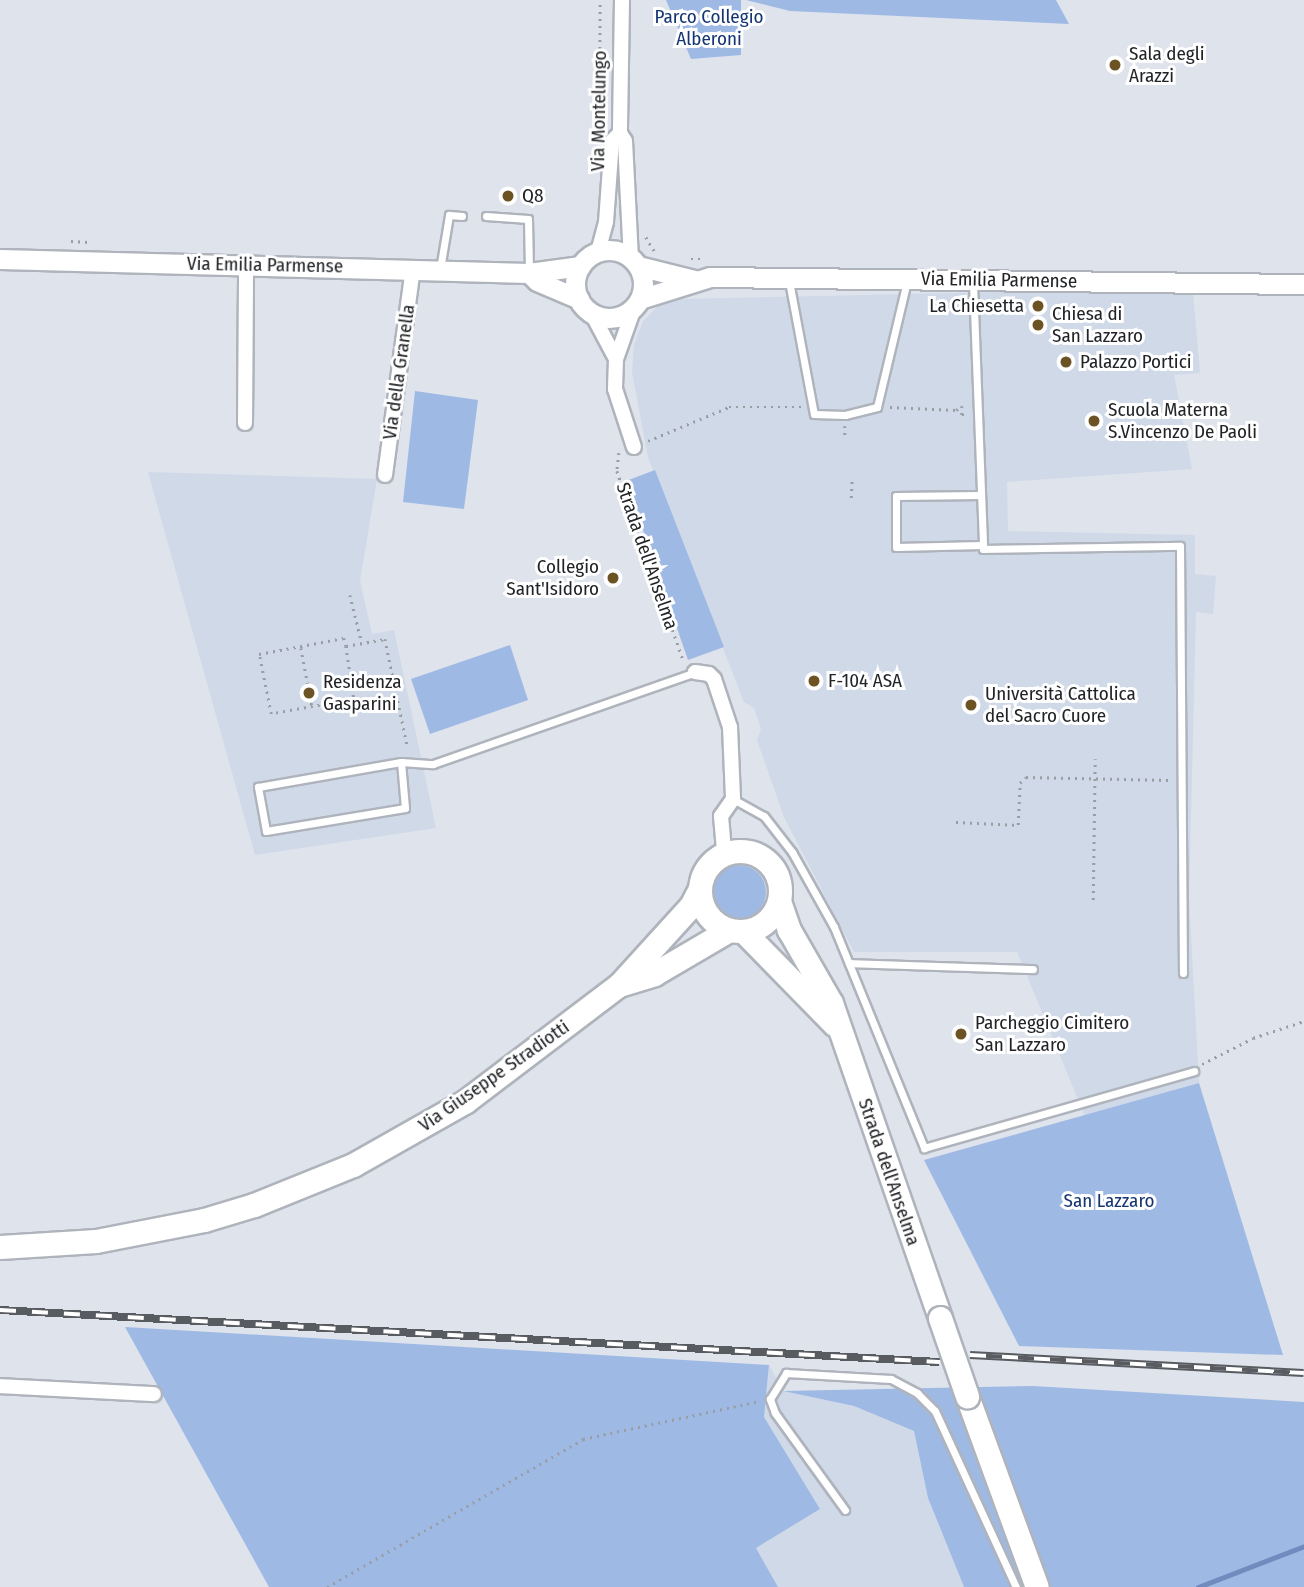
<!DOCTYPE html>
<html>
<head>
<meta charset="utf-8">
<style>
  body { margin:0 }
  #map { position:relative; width:1304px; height:1587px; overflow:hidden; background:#dee3ec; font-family:"Fira Sans Condensed",sans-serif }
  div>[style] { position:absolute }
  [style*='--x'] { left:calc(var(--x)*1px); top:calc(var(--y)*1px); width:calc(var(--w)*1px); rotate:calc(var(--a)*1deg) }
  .built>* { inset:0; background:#d0d9e8 }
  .green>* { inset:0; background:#9fb9e5 }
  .round { border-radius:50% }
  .stream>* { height:5px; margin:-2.5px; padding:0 2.5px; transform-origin:2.5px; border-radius:2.5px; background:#708bbd }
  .path>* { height:2.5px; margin-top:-1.25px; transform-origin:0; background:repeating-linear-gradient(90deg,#999da4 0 2px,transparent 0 7px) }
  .roads { filter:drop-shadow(2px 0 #afb4bc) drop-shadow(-2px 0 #afb4bc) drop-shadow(0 2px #afb4bc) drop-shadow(0 -2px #afb4bc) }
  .lane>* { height:7px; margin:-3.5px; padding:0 3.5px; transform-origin:3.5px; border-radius:3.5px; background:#fff }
  .street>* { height:14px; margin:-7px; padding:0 7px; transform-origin:7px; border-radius:7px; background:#fff }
  .secondary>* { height:19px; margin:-9.5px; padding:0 9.5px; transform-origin:9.5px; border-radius:9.5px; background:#fff }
  .secondary>.ring { margin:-9.5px; padding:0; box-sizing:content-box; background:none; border:19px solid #fff; border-radius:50% }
  .primary>* { height:23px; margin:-11.5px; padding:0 11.5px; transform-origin:11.5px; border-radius:11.5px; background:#fff }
  .primary>.ring { margin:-11.5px; padding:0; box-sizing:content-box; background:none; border:23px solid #fff; border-radius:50% }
  .rail>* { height:8px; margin-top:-4px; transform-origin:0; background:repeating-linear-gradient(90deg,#fff 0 16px,#585b60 0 32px); box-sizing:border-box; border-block:2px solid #585b60 }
  .bridges { filter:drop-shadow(2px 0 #afb4bc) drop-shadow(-2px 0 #afb4bc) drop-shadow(0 2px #afb4bc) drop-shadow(0 -2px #afb4bc) }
  .primary-bridge>* { height:23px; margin:-11.5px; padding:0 11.5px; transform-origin:11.5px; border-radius:11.5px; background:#fff }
  .dots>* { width:19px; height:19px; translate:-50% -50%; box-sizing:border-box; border:4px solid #fff; border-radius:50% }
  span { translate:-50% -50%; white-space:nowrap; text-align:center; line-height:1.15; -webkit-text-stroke:6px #fff; paint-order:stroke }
  .park-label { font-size:19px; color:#153572 }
  .poi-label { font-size:19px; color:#212326 }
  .left { translate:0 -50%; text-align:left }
  .right { translate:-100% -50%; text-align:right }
  .street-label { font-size:19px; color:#212326 }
</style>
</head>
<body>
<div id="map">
  <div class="built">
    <i style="clip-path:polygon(1004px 292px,1193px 293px,1200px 373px,1174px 375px,1192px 469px,1007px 482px,1008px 531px,1195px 535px,1195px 574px,1216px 576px,1213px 614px,1196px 612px,1189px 899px,1199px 1083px,1085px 1116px,1017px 952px,854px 952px,784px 817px,757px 740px,761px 729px,754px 708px,744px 702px,648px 457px,632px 372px,634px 345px,643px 321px,658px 306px,681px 299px)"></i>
    <i style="clip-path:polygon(148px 472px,377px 479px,360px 581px,372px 634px,394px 630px,436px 828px,255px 855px)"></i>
    <i style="clip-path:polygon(769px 1365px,783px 1391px,854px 1406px,914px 1431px,928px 1498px,964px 1587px,778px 1587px,756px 1548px,820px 1509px,764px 1417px)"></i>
  </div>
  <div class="green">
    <i style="clip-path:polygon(666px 0,741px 0,741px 55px,691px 59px)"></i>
    <i style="clip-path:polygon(746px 0,1056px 0,1069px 24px,790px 11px)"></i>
    <i style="clip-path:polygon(415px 391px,478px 400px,464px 509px,403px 502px)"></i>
    <i style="clip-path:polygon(655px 470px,724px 647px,688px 660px,626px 481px)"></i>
    <i style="clip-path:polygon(510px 645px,528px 700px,430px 734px,411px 679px)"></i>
    <i class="round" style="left:712px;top:865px;width:54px;height:54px"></i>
    <i style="clip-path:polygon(1199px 1083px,1283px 1355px,1019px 1346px,924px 1160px)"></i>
    <i style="clip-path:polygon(125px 1327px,769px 1365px,764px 1417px,820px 1509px,756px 1548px,778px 1587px,269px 1587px)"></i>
    <i style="clip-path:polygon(1033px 1386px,1304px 1402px,1304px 1587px,964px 1587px,928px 1498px,914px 1431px,854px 1406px,783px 1391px)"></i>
  </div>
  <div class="stream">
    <i style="--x:1198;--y:1587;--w:114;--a:-21.1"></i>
  </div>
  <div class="path">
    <i style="--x:599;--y:133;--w:133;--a:-89.6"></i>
    <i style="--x:646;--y:237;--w:17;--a:59"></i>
    <i style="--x:71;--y:241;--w:17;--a:3"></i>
    <i style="--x:691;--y:259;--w:14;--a:0"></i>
    <i style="--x:890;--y:407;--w:66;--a:2.6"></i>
    <i style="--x:956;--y:410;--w:7;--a:-34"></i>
    <i style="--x:962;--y:406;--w:9;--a:90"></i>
    <i style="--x:962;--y:415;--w:4;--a:0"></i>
    <i style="--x:845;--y:426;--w:11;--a:90"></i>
    <i style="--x:648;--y:441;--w:88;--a:-22.8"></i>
    <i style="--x:729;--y:407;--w:73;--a:0"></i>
    <i style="--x:619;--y:453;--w:18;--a:96"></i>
    <i style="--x:617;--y:471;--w:202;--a:70.7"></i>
    <i style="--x:851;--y:498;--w:18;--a:-87"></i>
    <i style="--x:350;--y:595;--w:49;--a:76"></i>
    <i style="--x:346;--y:646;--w:54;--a:81.4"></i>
    <i style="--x:354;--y:699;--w:84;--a:169.8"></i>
    <i style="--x:271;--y:714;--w:61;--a:-101.3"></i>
    <i style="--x:259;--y:654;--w:86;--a:-10.7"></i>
    <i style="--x:344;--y:638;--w:8;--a:76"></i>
    <i style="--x:346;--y:646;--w:40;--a:-10"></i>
    <i style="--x:385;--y:639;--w:112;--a:78.2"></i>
    <i style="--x:301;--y:648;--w:59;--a:79.3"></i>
    <i style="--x:956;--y:822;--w:62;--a:2.8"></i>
    <i style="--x:1018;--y:825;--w:42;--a:-87.3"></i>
    <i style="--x:1020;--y:783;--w:8;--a:-45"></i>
    <i style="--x:1026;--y:777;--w:143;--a:1.2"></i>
    <i style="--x:1093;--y:900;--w:141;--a:-89.2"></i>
    <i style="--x:1202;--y:1064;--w:57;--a:-27"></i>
    <i style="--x:1253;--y:1038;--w:54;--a:-18.4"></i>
    <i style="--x:327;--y:1587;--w:296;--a:-30"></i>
    <i style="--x:583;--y:1439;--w:181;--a:-12.1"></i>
  </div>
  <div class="roads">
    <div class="lane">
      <i style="--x:486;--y:216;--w:42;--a:4.1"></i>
      <i style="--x:528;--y:219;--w:52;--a:88.9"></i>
      <i style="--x:440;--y:269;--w:55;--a:-80.5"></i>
      <i style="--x:449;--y:215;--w:13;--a:4"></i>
      <i style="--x:789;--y:281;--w:135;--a:79.4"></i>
      <i style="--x:814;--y:414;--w:31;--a:2"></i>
      <i style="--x:845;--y:415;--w:33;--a:-14"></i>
      <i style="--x:877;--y:407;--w:130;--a:-76.6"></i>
      <i style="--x:973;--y:283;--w:266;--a:87.8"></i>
      <i style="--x:983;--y:549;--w:197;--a:-0.9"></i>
      <i style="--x:1180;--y:546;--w:427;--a:89.6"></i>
      <i style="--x:981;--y:495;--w:85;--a:179.3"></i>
      <i style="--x:896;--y:496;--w:51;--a:90"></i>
      <i style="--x:896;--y:547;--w:87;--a:-1.3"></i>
      <i style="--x:401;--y:762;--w:46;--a:85"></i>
      <i style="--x:405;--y:808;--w:141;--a:170.6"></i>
      <i style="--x:266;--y:831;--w:45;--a:-100.3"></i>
      <i style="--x:258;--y:787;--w:145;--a:-9.9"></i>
      <i style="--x:401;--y:762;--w:32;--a:4"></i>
      <i style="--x:433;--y:764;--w:278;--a:-19.3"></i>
      <i style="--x:733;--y:799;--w:35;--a:29"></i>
      <i style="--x:764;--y:816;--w:46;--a:52.1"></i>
      <i style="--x:792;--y:852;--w:86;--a:60.8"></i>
      <i style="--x:834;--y:927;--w:239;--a:67.8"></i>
      <i style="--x:924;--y:1148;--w:281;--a:-15.9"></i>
      <i style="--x:849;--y:963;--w:184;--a:1.9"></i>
      <i style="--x:845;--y:1510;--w:120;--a:-125.8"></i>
      <i style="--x:775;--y:1413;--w:15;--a:-110"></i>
      <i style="--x:770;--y:1399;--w:31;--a:-58"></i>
      <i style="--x:786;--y:1373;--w:105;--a:3.3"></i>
      <i style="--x:891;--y:1379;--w:30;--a:28"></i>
      <i style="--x:917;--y:1393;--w:25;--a:45"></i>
      <i style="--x:935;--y:1411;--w:194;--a:65.3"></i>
    </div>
    <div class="street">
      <i style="--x:622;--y:0;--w:133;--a:90.9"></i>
      <i style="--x:620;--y:133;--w:9;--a:58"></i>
      <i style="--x:625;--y:141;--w:117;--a:87.1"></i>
      <i style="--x:598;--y:252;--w:31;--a:-75"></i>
      <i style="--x:606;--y:222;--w:81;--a:-85.8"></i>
      <i style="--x:612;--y:141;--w:11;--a:-45"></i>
      <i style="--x:634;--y:308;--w:54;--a:109.4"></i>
      <i style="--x:616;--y:359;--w:30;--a:92"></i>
      <i style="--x:615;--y:389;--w:61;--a:71.9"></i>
      <i style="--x:591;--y:312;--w:53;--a:62"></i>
      <i style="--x:245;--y:423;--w:158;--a:-89.6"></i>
      <i style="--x:385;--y:475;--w:208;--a:-82.3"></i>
      <i style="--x:695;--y:672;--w:14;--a:8"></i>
      <i style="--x:709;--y:674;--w:7;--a:45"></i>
      <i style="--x:714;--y:679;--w:51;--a:71.6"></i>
      <i style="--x:730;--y:727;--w:72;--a:87.6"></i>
      <i style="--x:733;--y:799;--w:21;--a:125"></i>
      <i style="--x:721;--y:816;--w:38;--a:85"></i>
      <i style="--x:0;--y:1386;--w:154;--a:3"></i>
    </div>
    <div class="secondary">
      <i class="ring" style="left:575px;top:250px;width:49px;height:49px"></i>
      <i style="--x:0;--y:259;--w:529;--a:1.52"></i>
      <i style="--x:529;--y:273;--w:52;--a:-7.7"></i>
      <i style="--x:638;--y:266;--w:58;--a:14"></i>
      <i style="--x:529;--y:273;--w:11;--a:45"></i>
      <i style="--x:537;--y:281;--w:46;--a:23.2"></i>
      <i style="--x:640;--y:299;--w:73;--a:-17.4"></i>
      <i style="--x:710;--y:277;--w:594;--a:0.68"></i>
    </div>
    <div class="primary">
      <i class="ring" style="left:700px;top:851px;width:57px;height:57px"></i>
      <i style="--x:779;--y:901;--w:31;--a:71"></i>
      <i style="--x:789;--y:930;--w:84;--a:60.1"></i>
      <i style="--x:831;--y:1003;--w:333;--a:70.9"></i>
      <i style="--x:745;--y:933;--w:127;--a:45.6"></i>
      <i style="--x:619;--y:985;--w:37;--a:-17"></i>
      <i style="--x:654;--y:974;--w:87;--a:-30.4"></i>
      <i style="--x:0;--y:1247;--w:96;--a:-3.6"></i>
      <i style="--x:96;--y:1241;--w:110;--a:-11"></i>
      <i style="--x:204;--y:1220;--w:52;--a:-16.7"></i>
      <i style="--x:254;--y:1205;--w:107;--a:-22"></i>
      <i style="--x:353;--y:1165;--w:130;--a:-29.5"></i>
      <i style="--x:466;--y:1101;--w:192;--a:-37.2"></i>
      <i style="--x:619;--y:985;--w:107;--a:-47.7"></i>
      <i style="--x:691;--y:906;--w:20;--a:-63"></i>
      <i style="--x:967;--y:1396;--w:203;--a:69.9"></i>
    </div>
  </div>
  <div class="rail">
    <i style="--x:0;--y:1310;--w:941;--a:3.17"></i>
    <i style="--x:970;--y:1355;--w:334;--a:3.1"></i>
  </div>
  <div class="bridges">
    <div class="primary-bridge">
      <i style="--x:940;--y:1318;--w:83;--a:70.9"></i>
    </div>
  </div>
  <div class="dots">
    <i style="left:1115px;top:65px;background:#6c5324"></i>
    <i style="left:508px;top:196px;background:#6c5324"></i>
    <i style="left:1038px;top:306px;background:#6c5324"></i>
    <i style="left:1038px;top:325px;background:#6c5324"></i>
    <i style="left:1066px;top:362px;background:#6c5324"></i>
    <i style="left:1094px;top:421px;background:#6c5324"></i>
    <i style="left:613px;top:578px;background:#6c5324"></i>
    <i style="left:814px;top:681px;background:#6c5324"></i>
    <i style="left:309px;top:693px;background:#6c5324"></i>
    <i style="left:971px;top:705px;background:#6c5324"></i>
    <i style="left:961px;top:1034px;background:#6c5324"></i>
  </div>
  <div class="park-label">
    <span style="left:709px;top:28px">Parco Collegio<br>Alberoni</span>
    <span style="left:1109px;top:1201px">San Lazzaro</span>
  </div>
  <div class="poi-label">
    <span class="left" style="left:1129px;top:65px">Sala degli<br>Arazzi</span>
    <span class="left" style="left:522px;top:196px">Q8</span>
    <span class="right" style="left:1024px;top:306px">La Chiesetta</span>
    <span class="left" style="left:1052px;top:325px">Chiesa di<br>San Lazzaro</span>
    <span class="left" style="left:1080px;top:362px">Palazzo Portici</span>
    <span class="left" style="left:1108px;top:421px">Scuola Materna<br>S.Vincenzo De Paoli</span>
    <span class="right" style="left:599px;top:578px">Collegio<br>Sant'Isidoro</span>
    <span class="left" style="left:828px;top:681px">F-104 ASA</span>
    <span class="left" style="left:323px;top:693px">Residenza<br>Gasparini</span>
    <span class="left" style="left:985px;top:705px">Università Cattolica<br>del Sacro Cuore</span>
    <span class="left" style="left:975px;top:1034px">Parcheggio Cimitero<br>San Lazzaro</span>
  </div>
  <div class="street-label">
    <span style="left:599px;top:111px;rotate:-89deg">Via Montelungo</span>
    <span style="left:265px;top:265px;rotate:1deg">Via Emilia Parmense</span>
    <span style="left:999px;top:280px;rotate:1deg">Via Emilia Parmense</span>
    <span style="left:399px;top:372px;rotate:-82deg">Via della Granella</span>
    <span style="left:647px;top:556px;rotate:71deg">Strada dell'Anselma</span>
    <span style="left:494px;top:1076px;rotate:-35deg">Via Giuseppe Stradiotti</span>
    <span style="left:889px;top:1172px;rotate:71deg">Strada dell'Anselma</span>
  </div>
</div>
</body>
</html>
